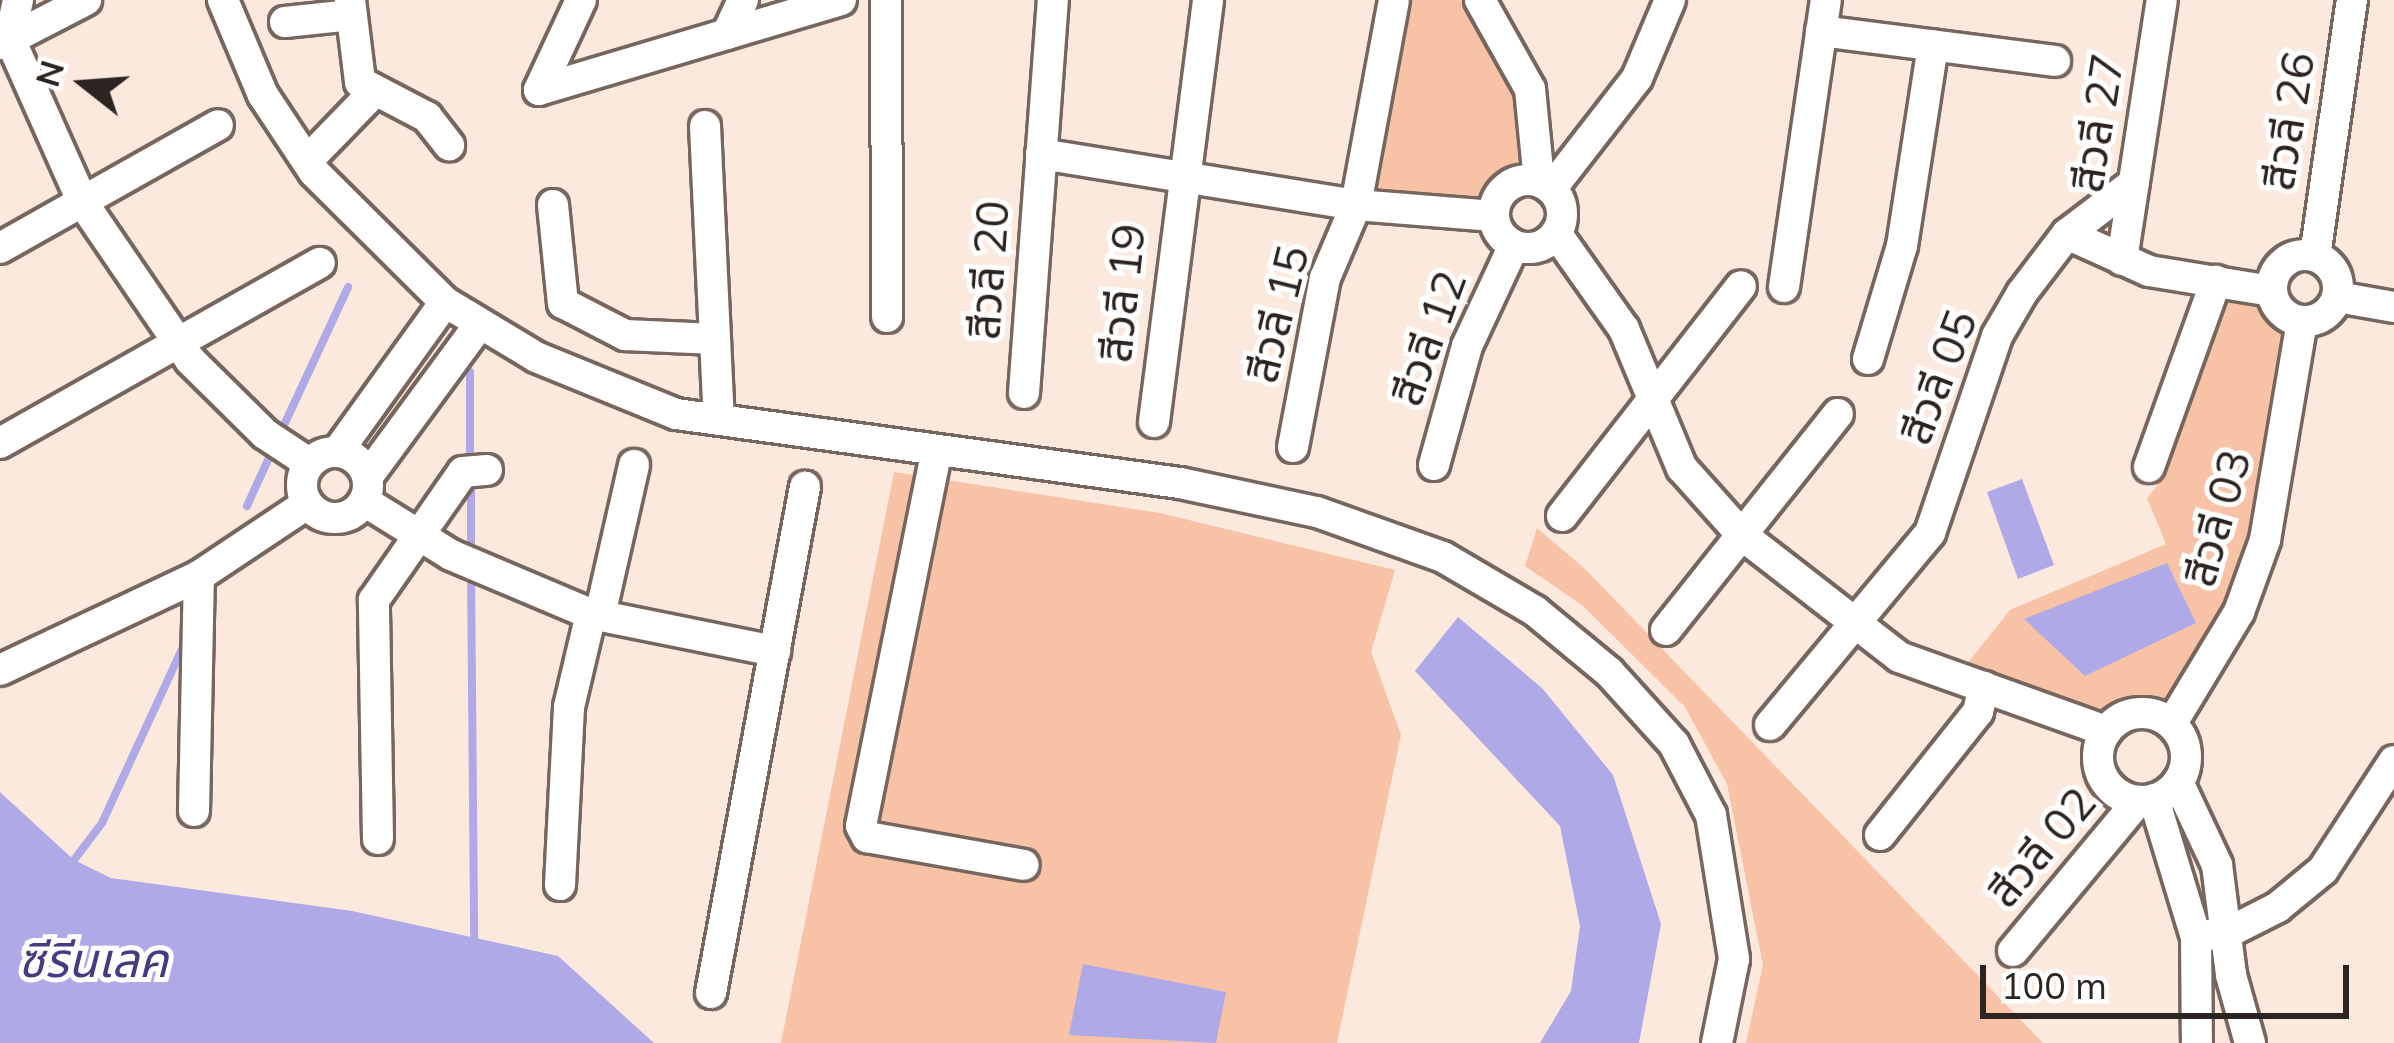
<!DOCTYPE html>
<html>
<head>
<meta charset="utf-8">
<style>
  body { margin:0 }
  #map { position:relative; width:2394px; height:1043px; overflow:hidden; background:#fce9de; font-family:Mulish,"Noto Sans Thai",sans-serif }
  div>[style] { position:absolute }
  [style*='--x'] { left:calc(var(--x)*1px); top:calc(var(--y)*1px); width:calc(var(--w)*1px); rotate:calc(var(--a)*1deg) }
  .green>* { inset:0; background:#f7c2a5 }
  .water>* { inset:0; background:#b0a9e7 }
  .stream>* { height:8px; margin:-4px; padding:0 4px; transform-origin:4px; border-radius:4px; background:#b0a9e7 }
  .roads { filter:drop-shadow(3px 0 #77665d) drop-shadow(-3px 0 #77665d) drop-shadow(0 3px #77665d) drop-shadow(0 -3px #77665d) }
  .street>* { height:30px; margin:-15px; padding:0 15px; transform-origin:15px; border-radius:15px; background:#fff }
  .street>.ring { margin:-15px; padding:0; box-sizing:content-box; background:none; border:30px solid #fff; border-radius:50% }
  span { translate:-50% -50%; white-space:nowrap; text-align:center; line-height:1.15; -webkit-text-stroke:10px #fff; paint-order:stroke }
  .street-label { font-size:45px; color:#2b2420 }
  .water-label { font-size:48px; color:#483982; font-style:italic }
  .north { position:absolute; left:24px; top:24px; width:120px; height:120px; -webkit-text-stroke:9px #fff; paint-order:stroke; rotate:287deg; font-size:33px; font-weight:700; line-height:48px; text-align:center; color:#2b2420 }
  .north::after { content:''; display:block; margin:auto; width:42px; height:54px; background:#2b2420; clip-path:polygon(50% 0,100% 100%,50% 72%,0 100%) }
  .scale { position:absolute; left:1980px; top:965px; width:369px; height:54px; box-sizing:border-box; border:6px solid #2b2420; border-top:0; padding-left:15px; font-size:36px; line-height:42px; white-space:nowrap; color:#2b2420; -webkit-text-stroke:9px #fff; paint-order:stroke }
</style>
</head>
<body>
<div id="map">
  <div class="green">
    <i style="clip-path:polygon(1407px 0,1463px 0,1517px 93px,1527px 166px,1497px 178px,1482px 203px,1371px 194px)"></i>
    <i style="clip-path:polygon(2227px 301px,2260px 306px,2283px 334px,2269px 438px,2249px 535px,2223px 605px,2167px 700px,2141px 695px,2102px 710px,1967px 664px,2010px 610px,2166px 544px,2147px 498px,2165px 476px)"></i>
    <i style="clip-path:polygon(894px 472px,1160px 513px,1395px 570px,1371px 652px,1401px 735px,1337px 1043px,781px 1043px)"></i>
    <i style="clip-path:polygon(1537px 528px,1585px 569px,2043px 1043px,1746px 1043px,1763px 965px,1727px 784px,1685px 707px,1583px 606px,1525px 566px)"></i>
  </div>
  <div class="water">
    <i style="clip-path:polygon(2022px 479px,2054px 565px,2018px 579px,1987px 492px)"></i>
    <i style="clip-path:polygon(2167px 563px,2196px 623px,2085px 676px,2024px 619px)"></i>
    <i style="clip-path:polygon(1458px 617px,1543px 689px,1613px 775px,1661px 924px,1639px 1043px,1540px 1043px,1571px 991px,1580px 926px,1560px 826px,1415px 671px)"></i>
    <i style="clip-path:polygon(0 792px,74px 860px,111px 878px,352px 911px,558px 956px,654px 1043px,0 1043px)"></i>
    <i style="clip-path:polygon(1083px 964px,1226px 992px,1216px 1043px,1069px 1035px)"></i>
  </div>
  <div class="stream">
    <i style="--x:470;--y:372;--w:95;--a:90"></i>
    <i style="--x:285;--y:423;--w:150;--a:-65.1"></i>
    <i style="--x:471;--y:482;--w:75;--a:90"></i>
    <i style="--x:247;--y:506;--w:51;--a:-65.5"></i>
    <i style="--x:471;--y:572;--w:365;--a:89.5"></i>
    <i style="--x:74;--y:860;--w:46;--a:-52.9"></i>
    <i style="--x:102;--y:823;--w:192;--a:-65.3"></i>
  </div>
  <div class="roads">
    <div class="street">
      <i style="--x:18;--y:0;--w:40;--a:102"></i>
      <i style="--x:10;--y:39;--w:180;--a:66"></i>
      <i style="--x:83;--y:203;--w:190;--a:55.7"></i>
      <i style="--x:190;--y:360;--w:105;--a:44.6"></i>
      <i style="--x:265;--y:434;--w:53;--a:33.4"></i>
      <i style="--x:223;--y:0;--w:103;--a:67.2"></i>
      <i style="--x:263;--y:95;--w:92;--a:56.5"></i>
      <i style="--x:314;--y:172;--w:185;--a:44.8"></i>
      <i style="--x:445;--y:302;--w:106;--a:31.1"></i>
      <i style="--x:536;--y:357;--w:151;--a:22.2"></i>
      <i style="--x:676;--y:414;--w:509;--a:7.8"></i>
      <i style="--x:1180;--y:483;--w:140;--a:12"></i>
      <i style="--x:1317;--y:512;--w:134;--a:19.7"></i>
      <i style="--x:1443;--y:557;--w:107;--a:30.4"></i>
      <i style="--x:1535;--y:611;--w:96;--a:39.5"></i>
      <i style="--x:1609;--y:672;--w:97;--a:47.9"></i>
      <i style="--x:1674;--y:744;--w:80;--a:62.5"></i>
      <i style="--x:1711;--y:815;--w:146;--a:80.9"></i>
      <i style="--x:1734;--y:959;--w:86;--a:101.4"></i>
      <i style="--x:350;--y:0;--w:83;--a:83"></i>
      <i style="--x:360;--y:82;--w:76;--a:27.6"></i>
      <i style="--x:427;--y:117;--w:36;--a:52"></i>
      <i style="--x:886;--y:0;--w:317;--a:89.8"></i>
      <i style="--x:1480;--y:0;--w:102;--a:60.7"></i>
      <i style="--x:1530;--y:89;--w:92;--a:84.4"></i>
      <i style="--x:285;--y:22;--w:67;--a:-6"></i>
      <i style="--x:1821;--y:31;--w:236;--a:7.3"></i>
      <i style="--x:727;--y:34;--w:38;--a:-65"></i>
      <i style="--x:1;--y:44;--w:96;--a:-27.4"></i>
      <i style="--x:539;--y:90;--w:315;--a:-16.6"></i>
      <i style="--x:539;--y:90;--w:99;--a:-65"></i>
      <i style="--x:705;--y:126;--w:294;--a:87.3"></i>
      <i style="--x:1041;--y:154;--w:319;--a:9.2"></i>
      <i style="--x:1356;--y:205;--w:138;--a:4.6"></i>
      <i style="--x:307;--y:161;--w:95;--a:-45.9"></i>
      <i class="ring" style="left:1494px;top:180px;width:38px;height:38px"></i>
      <i style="--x:1551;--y:189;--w:140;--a:-52.2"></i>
      <i style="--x:1637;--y:78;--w:85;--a:-67.1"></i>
      <i style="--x:553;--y:205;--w:99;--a:84.2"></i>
      <i style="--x:563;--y:303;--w:70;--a:27.3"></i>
      <i style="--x:625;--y:335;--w:90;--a:2.5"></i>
      <i style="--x:1556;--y:233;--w:118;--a:54.7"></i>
      <i style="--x:1624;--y:329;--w:151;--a:67.4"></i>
      <i style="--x:1682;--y:468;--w:90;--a:48.2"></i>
      <i style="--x:1742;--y:535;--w:199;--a:37.8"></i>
      <i style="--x:1899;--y:657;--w:220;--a:19.7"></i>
      <i style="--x:2067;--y:234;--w:90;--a:24.3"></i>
      <i style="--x:2149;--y:271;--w:124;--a:9.3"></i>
      <i style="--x:0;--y:248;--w:250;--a:-29.4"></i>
      <i class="ring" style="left:2272px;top:255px;width:36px;height:36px"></i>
      <i style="--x:2315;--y:256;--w:259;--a:-81.8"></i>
      <i style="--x:2122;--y:260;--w:263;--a:-81.3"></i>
      <i style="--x:1784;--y:287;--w:290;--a:-81.7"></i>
      <i style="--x:2337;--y:297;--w:58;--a:10"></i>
      <i style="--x:1868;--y:359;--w:118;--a:-73.3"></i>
      <i style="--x:1902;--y:246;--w:203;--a:-81.2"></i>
      <i style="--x:1024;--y:393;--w:394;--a:-85.8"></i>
      <i style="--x:1154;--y:422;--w:425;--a:-82.7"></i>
      <i style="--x:0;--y:443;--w:367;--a:-29.4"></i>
      <i style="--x:1293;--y:447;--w:172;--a:-79.3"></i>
      <i style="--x:1325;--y:278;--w:79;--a:-67"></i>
      <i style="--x:1356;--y:205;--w:208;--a:-79.5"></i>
      <i style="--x:338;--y:451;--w:183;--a:-54.3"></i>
      <i class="ring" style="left:302px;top:452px;width:36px;height:36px"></i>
      <i style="--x:936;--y:454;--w:379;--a:101.4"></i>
      <i style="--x:861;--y:826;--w:13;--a:61"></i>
      <i style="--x:867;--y:837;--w:159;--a:10.1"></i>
      <i style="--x:1434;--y:465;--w:123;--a:-74.5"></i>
      <i style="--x:1467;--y:346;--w:111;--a:-65"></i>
      <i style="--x:2149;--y:467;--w:198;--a:-70.2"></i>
      <i style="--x:368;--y:476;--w:187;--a:-53.7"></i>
      <i style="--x:364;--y:501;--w:102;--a:31.8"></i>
      <i style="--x:451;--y:555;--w:152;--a:22.9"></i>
      <i style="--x:591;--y:614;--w:188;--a:11.4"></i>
      <i style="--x:1562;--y:516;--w:291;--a:-52.1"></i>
      <i style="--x:600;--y:615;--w:154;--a:-77.2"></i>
      <i style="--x:1666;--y:630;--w:276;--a:-51.5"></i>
      <i style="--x:0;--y:670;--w:220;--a:-25.3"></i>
      <i style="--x:199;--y:576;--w:130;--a:-33.7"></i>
      <i class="ring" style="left:2098px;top:713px;width:58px;height:58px"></i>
      <i style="--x:2172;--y:723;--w:130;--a:-58.9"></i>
      <i style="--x:2239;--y:612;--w:77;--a:-70.1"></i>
      <i style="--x:2265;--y:540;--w:222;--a:-80.4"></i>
      <i style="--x:1770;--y:725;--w:250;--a:-50.2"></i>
      <i style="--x:1930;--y:533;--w:208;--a:-71.2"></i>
      <i style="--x:1997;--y:336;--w:50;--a:-59.8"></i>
      <i style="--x:2022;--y:293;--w:74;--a:-52.7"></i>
      <i style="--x:2067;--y:234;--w:84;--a:-37.3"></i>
      <i style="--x:2178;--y:782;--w:92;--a:64.8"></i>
      <i style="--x:2217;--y:865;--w:111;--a:82.7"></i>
      <i style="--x:2231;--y:975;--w:71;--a:74.4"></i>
      <i style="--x:2154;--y:799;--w:144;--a:73.1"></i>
      <i style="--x:2196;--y:937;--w:106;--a:89.5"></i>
      <i style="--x:194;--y:811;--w:235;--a:-88.8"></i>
      <i style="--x:1880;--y:835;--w:157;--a:-51.5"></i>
      <i style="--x:1978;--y:712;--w:26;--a:-77"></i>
      <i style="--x:378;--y:839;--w:239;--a:-91"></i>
      <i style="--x:374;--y:600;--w:156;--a:-55.2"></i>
      <i style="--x:463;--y:472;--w:24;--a:-5"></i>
      <i style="--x:560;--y:885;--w:178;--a:-87.1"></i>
      <i style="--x:569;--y:707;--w:96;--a:-76.7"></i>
      <i style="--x:2196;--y:937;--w:33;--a:-9"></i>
      <i style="--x:2229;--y:932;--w:55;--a:-27"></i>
      <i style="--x:2278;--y:907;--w:58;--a:-39.4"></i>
      <i style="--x:2323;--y:870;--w:130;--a:-56.9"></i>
      <i style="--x:2013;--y:951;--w:195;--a:-50.2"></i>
      <i style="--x:711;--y:993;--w:515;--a:-79.48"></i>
    </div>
  </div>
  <div class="street-label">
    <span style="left:2288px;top:121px;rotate:-81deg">สีวลี 26</span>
    <span style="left:2097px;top:123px;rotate:-81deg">สีวลี 27</span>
    <span style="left:988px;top:270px;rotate:-86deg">สีวลี 20</span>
    <span style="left:1122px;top:293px;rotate:-84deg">สีวลี 19</span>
    <span style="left:1277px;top:314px;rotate:-76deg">สีวลี 15</span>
    <span style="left:1428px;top:338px;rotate:-70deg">สีวลี 12</span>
    <span style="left:1938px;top:377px;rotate:-69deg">สีวลี 05</span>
    <span style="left:2217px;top:518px;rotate:-74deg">สีวลี 03</span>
    <span style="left:2041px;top:847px;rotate:-50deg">สีวลี 02</span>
  </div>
  <div class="water-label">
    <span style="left:93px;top:960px">ซีรีนเลค</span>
  </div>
  <div class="north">N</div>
  <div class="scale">100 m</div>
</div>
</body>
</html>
